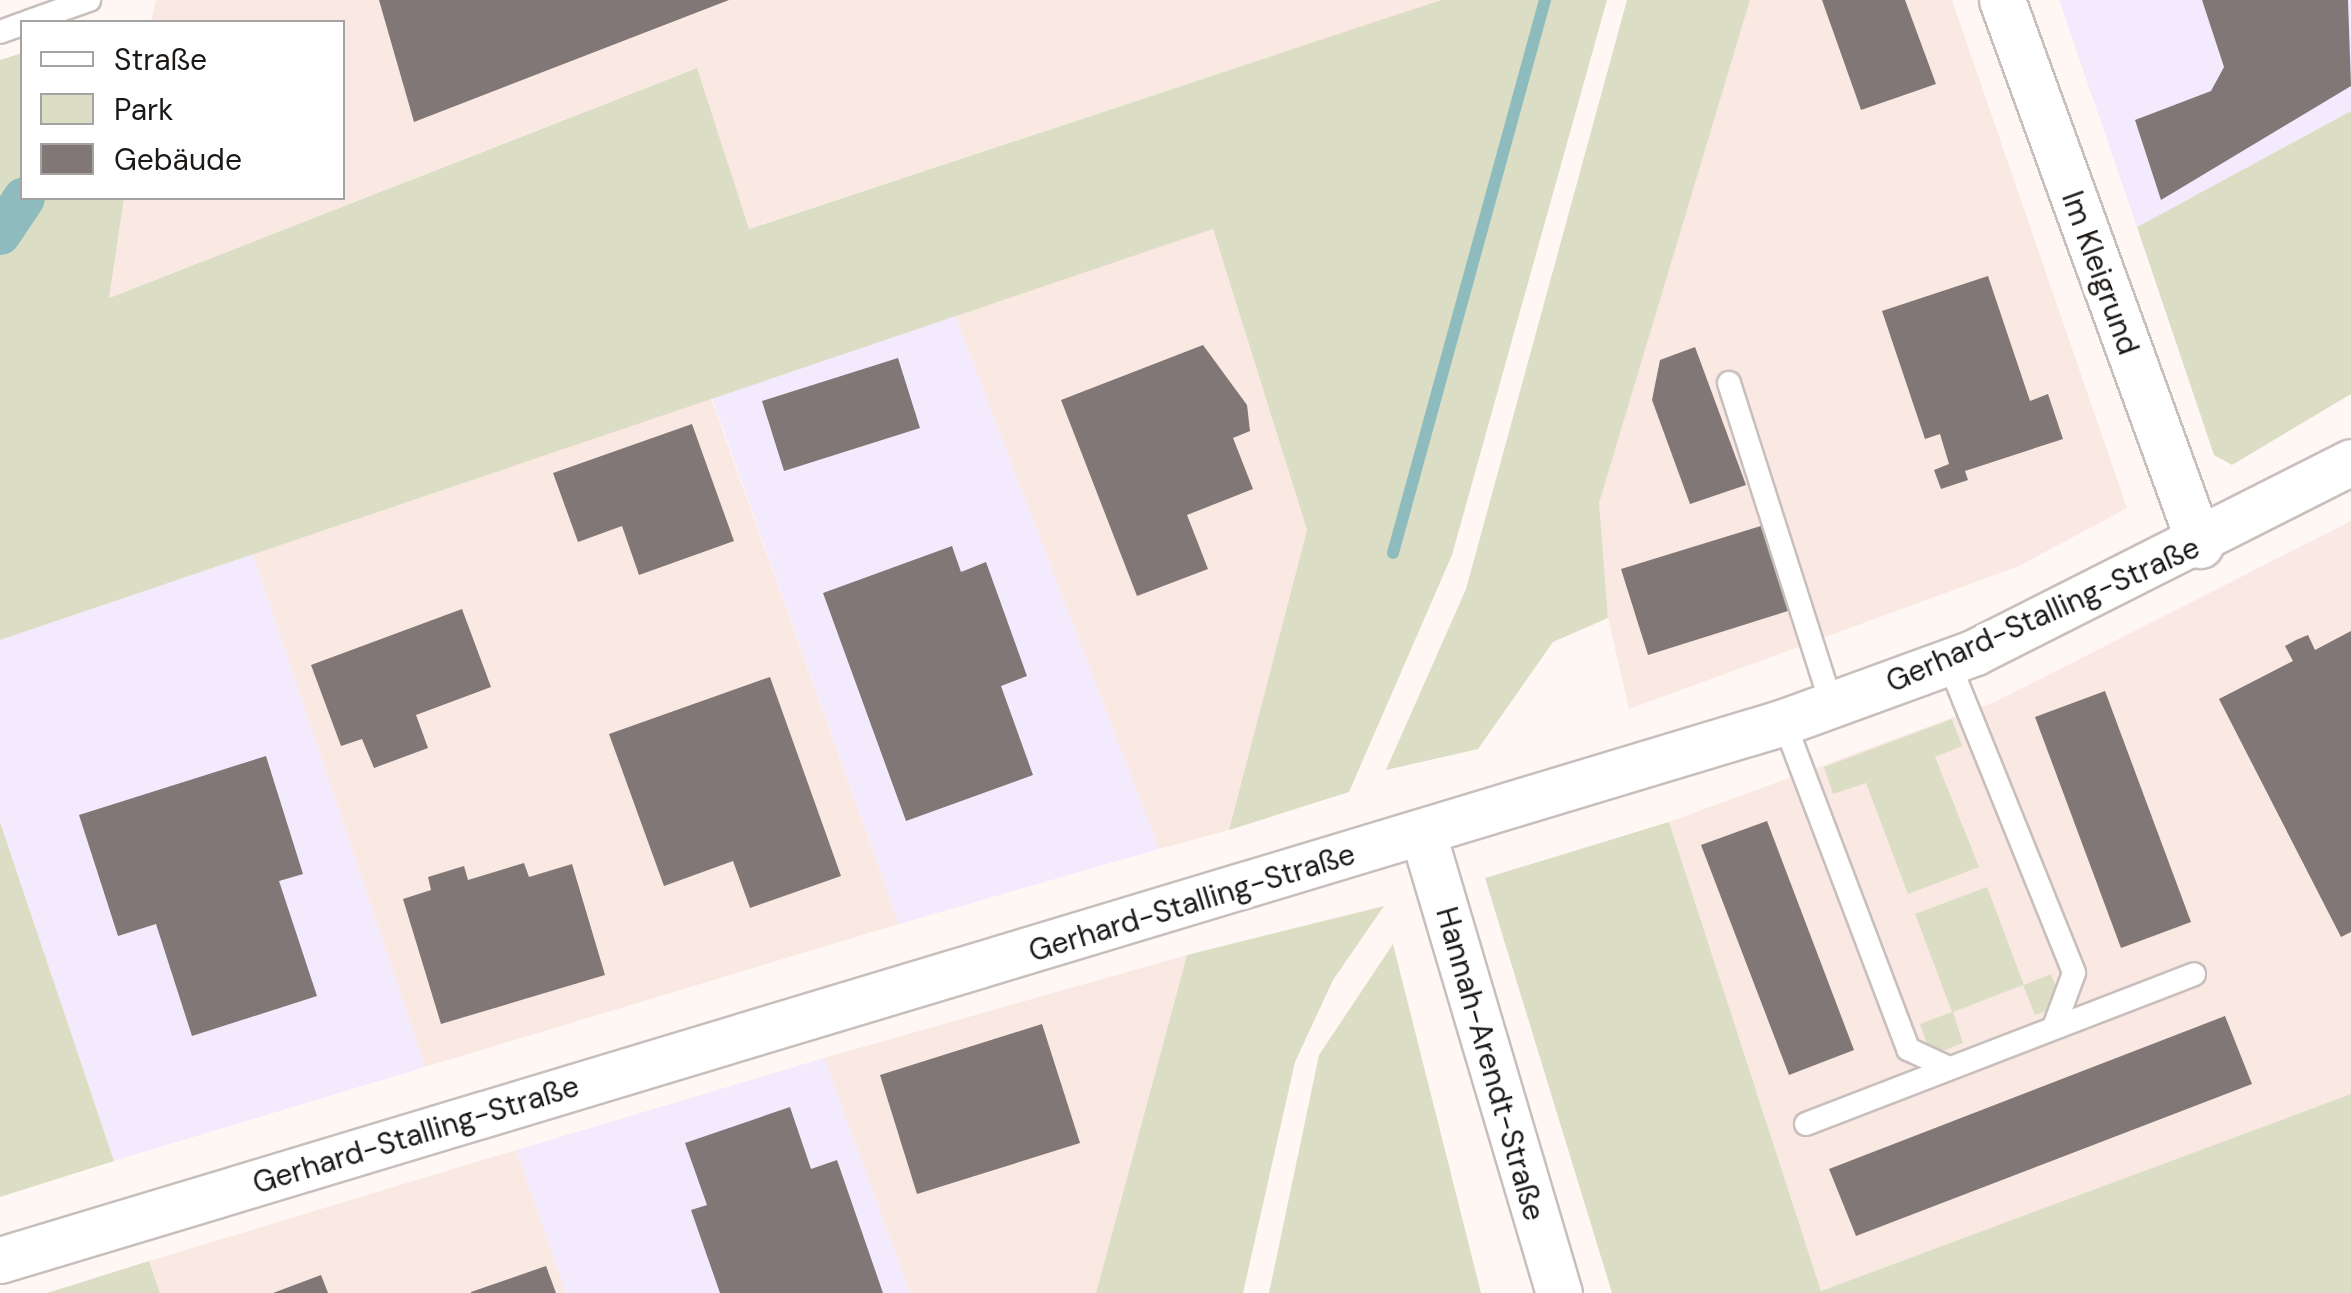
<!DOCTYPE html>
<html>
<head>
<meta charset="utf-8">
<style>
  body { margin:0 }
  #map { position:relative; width:2351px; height:1293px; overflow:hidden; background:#fff7f4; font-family:"DM Sans",sans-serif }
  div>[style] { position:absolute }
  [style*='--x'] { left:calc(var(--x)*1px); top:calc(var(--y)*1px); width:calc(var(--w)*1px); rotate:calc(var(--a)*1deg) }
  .built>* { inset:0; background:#fae8e2 }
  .industrial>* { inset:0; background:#f3ebfd }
  .green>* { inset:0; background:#dbdec4 }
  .stream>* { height:12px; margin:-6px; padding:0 6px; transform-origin:6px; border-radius:6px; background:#8ebbbe }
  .canal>* { height:42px; margin:-21px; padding:0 21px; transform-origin:21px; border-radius:21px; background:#8ebbbe }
  .building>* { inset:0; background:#807776 }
  .roads { filter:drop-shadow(2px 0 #c8bfbc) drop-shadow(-2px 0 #c8bfbc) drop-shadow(0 2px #c8bfbc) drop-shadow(0 -2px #c8bfbc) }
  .lane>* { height:22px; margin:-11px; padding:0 11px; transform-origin:11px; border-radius:11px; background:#fff }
  .street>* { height:45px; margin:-22.5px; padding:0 22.5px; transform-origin:22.5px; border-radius:22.5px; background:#fff }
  span { translate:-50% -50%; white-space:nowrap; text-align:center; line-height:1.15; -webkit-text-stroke:10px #fff; paint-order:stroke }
  .street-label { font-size:30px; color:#1b1816 }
  .legend { position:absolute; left:20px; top:20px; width:325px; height:180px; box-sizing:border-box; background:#fff; border:2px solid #a4a3a2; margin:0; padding:12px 18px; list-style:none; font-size:30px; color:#1b1816 }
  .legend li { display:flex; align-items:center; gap:20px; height:50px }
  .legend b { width:50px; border:2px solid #a4a3a2 }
</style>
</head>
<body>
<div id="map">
  <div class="built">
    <i style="clip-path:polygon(156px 0,1441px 0,748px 229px,696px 68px,108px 298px,124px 198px,342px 198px,342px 22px,151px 22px)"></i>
    <i style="clip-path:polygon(1750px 0,1952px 0,2127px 508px,2019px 566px,1629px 709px,1608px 618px,1598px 503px)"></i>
    <i style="clip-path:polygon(1213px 229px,1307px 530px,1229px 830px,1159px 849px,955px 316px)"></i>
    <i style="clip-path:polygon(711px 398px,899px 924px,425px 1067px,253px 554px)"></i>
    <i style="clip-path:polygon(2351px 521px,2351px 1094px,1821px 1291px,1669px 822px,1995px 702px)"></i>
    <i style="clip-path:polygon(1187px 955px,1096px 1293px,910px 1293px,824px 1058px)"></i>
    <i style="clip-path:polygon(516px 1150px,566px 1293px,160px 1293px,149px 1261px)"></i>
  </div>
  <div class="industrial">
    <i style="clip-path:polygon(2059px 0,2351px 0,2351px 111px,2137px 227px)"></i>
    <i style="clip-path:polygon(955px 316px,1159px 849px,899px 924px,712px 398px)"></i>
    <i style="clip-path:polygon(253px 554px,425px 1067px,114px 1161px,0 822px,0 640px)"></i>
    <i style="clip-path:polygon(824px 1058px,910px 1293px,566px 1293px,516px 1150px)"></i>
  </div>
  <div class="green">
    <i style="clip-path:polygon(1441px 0,1607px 0,1452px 555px,1349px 792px,1229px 830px,1307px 530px,1213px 229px,0 640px,0 60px,22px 53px,22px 198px,124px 198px,109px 298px,697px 68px,749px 229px)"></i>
    <i style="clip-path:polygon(1627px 0,1750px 0,1599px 503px,1608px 618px,1553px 642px,1478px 749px,1386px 770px,1466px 589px)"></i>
    <i style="clip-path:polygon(2351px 111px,2351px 394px,2232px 465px,2214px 455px,2137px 227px)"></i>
    <i style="clip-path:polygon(1952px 719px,1962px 746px,1935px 757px,1979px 867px,1908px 894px,1866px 783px,1833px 794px,1824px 767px)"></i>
    <i style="clip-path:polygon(0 822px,114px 1161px,0 1197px)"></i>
    <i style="clip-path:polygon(1669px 822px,1821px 1291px,2351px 1094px,2351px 1293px,1612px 1293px,1485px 878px)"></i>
    <i style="clip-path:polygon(1987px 887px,2024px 985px,2051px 974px,2063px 1005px,2035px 1015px,2023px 985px,1953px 1012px,1963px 1043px,1931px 1055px,1920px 1024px,1952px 1012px,1915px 914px)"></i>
    <i style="clip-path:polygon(1384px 906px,1333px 980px,1295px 1062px,1243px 1293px,1096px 1293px,1187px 955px)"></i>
    <i style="clip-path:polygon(1393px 944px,1481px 1293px,1269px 1293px,1319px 1055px)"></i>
    <i style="clip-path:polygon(149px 1261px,160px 1293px,47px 1293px)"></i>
  </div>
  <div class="stream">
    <i style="--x:1393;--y:553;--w:574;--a:-74.63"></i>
  </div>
  <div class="canal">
    <i style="--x:0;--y:234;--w:43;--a:-56.3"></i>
  </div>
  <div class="building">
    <i style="clip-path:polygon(379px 0,729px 0,414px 122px)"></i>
    <i style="clip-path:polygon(1822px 0,1905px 0,1936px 84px,1861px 110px)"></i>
    <i style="clip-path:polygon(2202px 0,2348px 0,2351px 86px,2161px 200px,2135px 120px,2211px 91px,2224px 67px)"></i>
    <i style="clip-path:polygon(1988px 276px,2030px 401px,2048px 394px,2063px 439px,1965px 471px,1968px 480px,1941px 489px,1934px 470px,1949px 464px,1940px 434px,1925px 439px,1882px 311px)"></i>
    <i style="clip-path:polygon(1203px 345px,1247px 405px,1250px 431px,1233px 438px,1253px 489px,1187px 515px,1208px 569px,1137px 596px,1061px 400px)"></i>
    <i style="clip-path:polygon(1695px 347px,1746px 485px,1690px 504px,1652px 400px,1660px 360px)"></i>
    <i style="clip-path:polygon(898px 358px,920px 428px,784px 471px,762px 401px)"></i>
    <i style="clip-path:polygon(692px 424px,734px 541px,639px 575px,622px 526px,578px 542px,553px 473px)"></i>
    <i style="clip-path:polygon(1764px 525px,1791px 610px,1648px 655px,1621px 569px)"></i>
    <i style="clip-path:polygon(952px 546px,961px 572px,986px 562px,1027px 676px,1001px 686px,1033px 775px,906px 821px,823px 593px)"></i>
    <i style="clip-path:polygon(462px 609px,491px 687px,416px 715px,428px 748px,374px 768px,362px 739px,341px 746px,311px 665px)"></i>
    <i style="clip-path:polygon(2351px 631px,2351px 932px,2341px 937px,2219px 699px,2293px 661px,2285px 646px,2296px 640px,2308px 635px,2315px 650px)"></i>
    <i style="clip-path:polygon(770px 677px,841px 876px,750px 908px,733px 861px,664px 886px,609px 734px)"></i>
    <i style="clip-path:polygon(2105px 691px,2191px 922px,2121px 948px,2035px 717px)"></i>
    <i style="clip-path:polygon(266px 756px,303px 874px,279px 881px,317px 996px,192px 1036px,156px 924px,118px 936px,79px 815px)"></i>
    <i style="clip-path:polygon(1767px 821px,1854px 1050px,1789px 1075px,1701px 845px)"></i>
    <i style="clip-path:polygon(524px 863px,529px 877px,572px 864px,605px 975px,441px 1024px,403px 899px,431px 890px,428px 877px,464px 866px,468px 880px)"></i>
    <i style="clip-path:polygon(2225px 1016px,2252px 1084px,1856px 1236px,1829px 1169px)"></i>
    <i style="clip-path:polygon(1042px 1024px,1080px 1143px,917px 1194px,880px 1075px)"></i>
    <i style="clip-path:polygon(790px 1107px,811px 1169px,837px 1160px,883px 1293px,720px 1293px,691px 1210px,707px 1205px,685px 1143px)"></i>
    <i style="clip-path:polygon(546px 1266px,556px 1293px,471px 1293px,471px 1292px)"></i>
    <i style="clip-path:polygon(321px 1275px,328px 1293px,273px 1293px)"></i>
  </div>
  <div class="roads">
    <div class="lane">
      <i style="--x:27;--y:22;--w:66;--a:-19.5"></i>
      <i style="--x:0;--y:32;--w:23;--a:-20"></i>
      <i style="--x:1729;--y:383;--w:338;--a:72.3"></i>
      <i style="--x:1949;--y:663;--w:334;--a:68"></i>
      <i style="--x:2074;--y:973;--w:58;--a:110.3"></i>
      <i style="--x:1784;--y:722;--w:350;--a:69.2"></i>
      <i style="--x:1908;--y:1049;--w:45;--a:24.9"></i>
      <i style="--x:1806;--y:1124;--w:416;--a:-21.1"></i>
    </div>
    <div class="street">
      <i style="--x:2002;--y:0;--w:580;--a:70.03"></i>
      <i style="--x:1423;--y:834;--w:479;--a:73.5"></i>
      <i style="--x:0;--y:1260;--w:1863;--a:-16.78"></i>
      <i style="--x:1784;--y:722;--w:203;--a:-20.1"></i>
      <i style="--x:1975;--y:652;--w:421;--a:-26.8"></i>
    </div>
  </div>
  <div class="street-label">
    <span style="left:2100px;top:273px;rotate:70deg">Im Kleigrund</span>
    <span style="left:2043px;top:615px;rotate:-24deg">Gerhard-Stalling-Straße</span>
    <span style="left:1192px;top:903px;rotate:-17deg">Gerhard-Stalling-Straße</span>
    <span style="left:1490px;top:1064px;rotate:74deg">Hannah-Arendt-Straße</span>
    <span style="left:416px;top:1135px;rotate:-17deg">Gerhard-Stalling-Straße</span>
  </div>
  <ul class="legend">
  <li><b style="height:12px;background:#fff"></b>Straße</li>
  <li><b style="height:28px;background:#dbdec4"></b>Park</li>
  <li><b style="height:28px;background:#807776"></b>Gebäude</li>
  </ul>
</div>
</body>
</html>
